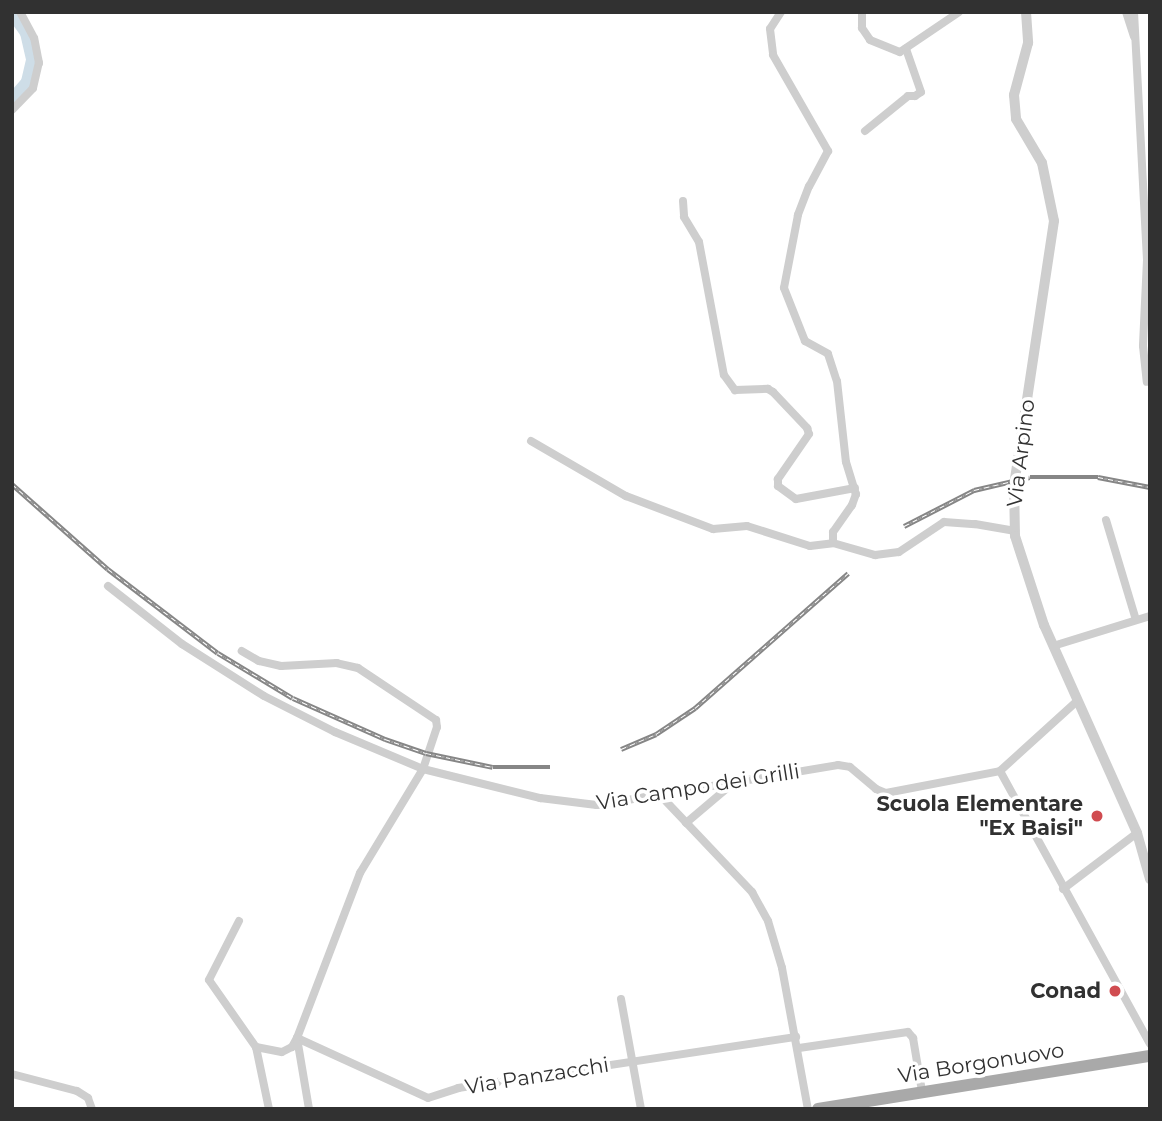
<!DOCTYPE html>
<html>
<head>
<meta charset="utf-8">
<style>
  body { margin:0 }
  #map { position:relative; width:1162px; height:1121px; overflow:hidden; background:#fff; font-family:Montserrat,sans-serif }
  div>[style] { position:absolute }
  [style*='--x'] { left:calc(var(--x)*1px); top:calc(var(--y)*1px); width:calc(var(--w)*1px); rotate:calc(var(--a)*1deg) }
  .river>* { height:12px; margin:-6px; padding:0 6px; transform-origin:6px; border-radius:6px; background:#cedde7 }
  .minor>* { height:8px; margin:-4px; padding:0 4px; transform-origin:4px; border-radius:4px; background:#cecece }
  .tertiary>* { height:10px; margin:-5px; padding:0 5px; transform-origin:5px; border-radius:5px; background:#cecece }
  .primary>* { height:12px; margin:-6px; padding:0 6px; transform-origin:6px; border-radius:6px; background:#a9a9a9 }
  .rail>* { height:4.5px; margin-top:-2.25px; transform-origin:0; background:repeating-linear-gradient(90deg,#fff 0 5px,#868686 0 10px); box-sizing:border-box; border-block:2px solid #868686 }
  .dots>* { width:19px; height:19px; translate:-50% -50%; box-sizing:border-box; border:4px solid #fff; border-radius:50% }
  span { translate:-50% -50%; white-space:nowrap; text-align:center; line-height:1.15; -webkit-text-stroke:7px #fff; paint-order:stroke }
  .street-label { font-size:21px; color:#313131 }
  .poi-label { font-size:21px; color:#313131; font-weight:700 }
  .right { translate:-100% -50%; text-align:right }
  .frame { position:absolute; inset:0; border:14px solid #313131; pointer-events:none }
</style>
</head>
<body>
<div id="map">
  <div class="river">
    <i style="--x:12;--y:13;--w:24;--a:55"></i>
    <i style="--x:26;--y:33;--w:28;--a:77"></i>
    <i style="--x:32;--y:60;--w:23;--a:103"></i>
    <i style="--x:27;--y:82;--w:23;--a:131"></i>
  </div>
  <div class="minor">
    <i style="--x:781;--y:12;--w:20;--a:123"></i>
    <i style="--x:770;--y:29;--w:26;--a:83"></i>
    <i style="--x:773;--y:55;--w:111;--a:60.2"></i>
    <i style="--x:828;--y:151;--w:40;--a:118"></i>
    <i style="--x:809;--y:186;--w:31;--a:111"></i>
    <i style="--x:798;--y:215;--w:74;--a:100.9"></i>
    <i style="--x:784;--y:288;--w:57;--a:68.4"></i>
    <i style="--x:805;--y:341;--w:26;--a:29"></i>
    <i style="--x:828;--y:354;--w:28;--a:72"></i>
    <i style="--x:837;--y:381;--w:81;--a:83.7"></i>
    <i style="--x:846;--y:462;--w:34;--a:73"></i>
    <i style="--x:856;--y:494;--w:12;--a:110"></i>
    <i style="--x:852;--y:505;--w:33;--a:125"></i>
    <i style="--x:833;--y:532;--w:11;--a:90"></i>
    <i style="--x:862;--y:12;--w:16;--a:90"></i>
    <i style="--x:862;--y:28;--w:14;--a:56"></i>
    <i style="--x:870;--y:40;--w:32;--a:22"></i>
    <i style="--x:900;--y:52;--w:71;--a:-34.1"></i>
    <i style="--x:1126;--y:12;--w:26;--a:72"></i>
    <i style="--x:1134;--y:12;--w:248;--a:87"></i>
    <i style="--x:1147;--y:260;--w:86;--a:92.7"></i>
    <i style="--x:1143;--y:346;--w:36;--a:84"></i>
    <i style="--x:12;--y:110;--w:30;--a:-46"></i>
    <i style="--x:33;--y:88;--w:26;--a:-77"></i>
    <i style="--x:39;--y:63;--w:25;--a:-101"></i>
    <i style="--x:34;--y:38;--w:30;--a:-118"></i>
    <i style="--x:865;--y:131;--w:55;--a:-39.1"></i>
    <i style="--x:908;--y:96;--w:7;--a:0"></i>
    <i style="--x:915;--y:96;--w:7;--a:-34"></i>
    <i style="--x:921;--y:92;--w:46;--a:-109.2"></i>
    <i style="--x:683;--y:201;--w:16;--a:86"></i>
    <i style="--x:684;--y:217;--w:29;--a:59"></i>
    <i style="--x:699;--y:242;--w:135;--a:79.4"></i>
    <i style="--x:724;--y:375;--w:19;--a:54"></i>
    <i style="--x:735;--y:390;--w:33;--a:-2"></i>
    <i style="--x:768;--y:389;--w:6;--a:31"></i>
    <i style="--x:773;--y:392;--w:50;--a:46.6"></i>
    <i style="--x:807;--y:428;--w:6;--a:72"></i>
    <i style="--x:809;--y:434;--w:55;--a:124.6"></i>
    <i style="--x:778;--y:479;--w:7;--a:90"></i>
    <i style="--x:778;--y:486;--w:22;--a:36"></i>
    <i style="--x:796;--y:499;--w:60;--a:-10.6"></i>
    <i style="--x:531;--y:441;--w:110;--a:30.1"></i>
    <i style="--x:626;--y:496;--w:93;--a:20.8"></i>
    <i style="--x:713;--y:529;--w:34;--a:-5"></i>
    <i style="--x:747;--y:526;--w:66;--a:17.6"></i>
    <i style="--x:810;--y:546;--w:23;--a:-7"></i>
    <i style="--x:833;--y:543;--w:44;--a:15.9"></i>
    <i style="--x:875;--y:555;--w:24;--a:-7"></i>
    <i style="--x:899;--y:552;--w:54;--a:-33.7"></i>
    <i style="--x:944;--y:522;--w:31;--a:4"></i>
    <i style="--x:975;--y:524;--w:41;--a:9.9"></i>
    <i style="--x:1106;--y:520;--w:104;--a:73.3"></i>
    <i style="--x:108;--y:586;--w:94;--a:38.1"></i>
    <i style="--x:182;--y:644;--w:97;--a:32.4"></i>
    <i style="--x:264;--y:696;--w:80;--a:26.9"></i>
    <i style="--x:335;--y:732;--w:95;--a:22.8"></i>
    <i style="--x:423;--y:769;--w:44;--a:-71.6"></i>
    <i style="--x:437;--y:727;--w:7;--a:-98"></i>
    <i style="--x:436;--y:720;--w:94;--a:-146.3"></i>
    <i style="--x:358;--y:668;--w:22;--a:-167"></i>
    <i style="--x:337;--y:663;--w:56;--a:176.9"></i>
    <i style="--x:281;--y:666;--w:23;--a:-167"></i>
    <i style="--x:259;--y:661;--w:20;--a:-150"></i>
    <i style="--x:1053;--y:646;--w:102;--a:-17.2"></i>
    <i style="--x:1076;--y:702;--w:103;--a:137.8"></i>
    <i style="--x:1000;--y:771;--w:311;--a:61.2"></i>
    <i style="--x:660;--y:795;--w:134;--a:46.5"></i>
    <i style="--x:752;--y:892;--w:33;--a:61"></i>
    <i style="--x:768;--y:921;--w:49;--a:73.4"></i>
    <i style="--x:782;--y:968;--w:143;--a:79.6"></i>
    <i style="--x:686;--y:823;--w:60;--a:-40.3"></i>
    <i style="--x:1063;--y:889;--w:93;--a:-37.1"></i>
    <i style="--x:239;--y:921;--w:66;--a:117"></i>
    <i style="--x:209;--y:980;--w:82;--a:55"></i>
    <i style="--x:256;--y:1047;--w:63;--a:78.2"></i>
    <i style="--x:621;--y:999;--w:112;--a:79.7"></i>
    <i style="--x:256;--y:1047;--w:26;--a:11"></i>
    <i style="--x:282;--y:1052;--w:11;--a:-27"></i>
    <i style="--x:292;--y:1047;--w:10;--a:-61"></i>
    <i style="--x:297;--y:1038;--w:144;--a:24.6"></i>
    <i style="--x:428;--y:1098;--w:32;--a:-18"></i>
    <i style="--x:458;--y:1088;--w:342;--a:-8.6"></i>
    <i style="--x:799;--y:1048;--w:110;--a:-8.4"></i>
    <i style="--x:908;--y:1032;--w:8;--a:50"></i>
    <i style="--x:913;--y:1038;--w:54;--a:80.4"></i>
    <i style="--x:12;--y:1074;--w:67;--a:14.7"></i>
    <i style="--x:77;--y:1091;--w:13;--a:32"></i>
    <i style="--x:88;--y:1098;--w:12;--a:70"></i>
    <i style="--x:309;--y:1109;--w:72;--a:-99.6"></i>
    <i style="--x:297;--y:1038;--w:177;--a:-69.1"></i>
    <i style="--x:360;--y:873;--w:122;--a:-58.8"></i>
    <i style="--x:423;--y:769;--w:121;--a:13.9"></i>
    <i style="--x:540;--y:798;--w:57;--a:7"></i>
    <i style="--x:597;--y:805;--w:244;--a:-9.4"></i>
    <i style="--x:838;--y:765;--w:12;--a:9"></i>
    <i style="--x:850;--y:767;--w:34;--a:40"></i>
    <i style="--x:876;--y:789;--w:11;--a:22"></i>
    <i style="--x:886;--y:793;--w:116;--a:-10.9"></i>
  </div>
  <div class="tertiary">
    <i style="--x:1026;--y:12;--w:31;--a:86"></i>
    <i style="--x:1028;--y:43;--w:54;--a:105.1"></i>
    <i style="--x:1014;--y:95;--w:24;--a:85"></i>
    <i style="--x:1016;--y:119;--w:51;--a:59.4"></i>
    <i style="--x:1042;--y:163;--w:59;--a:78.3"></i>
    <i style="--x:1054;--y:221;--w:266;--a:98.6"></i>
    <i style="--x:1014;--y:484;--w:52;--a:88.9"></i>
    <i style="--x:1015;--y:536;--w:94;--a:72"></i>
    <i style="--x:1044;--y:625;--w:228;--a:65.9"></i>
    <i style="--x:1137;--y:833;--w:48;--a:74.2"></i>
  </div>
  <div class="primary">
    <i style="--x:818;--y:1109;--w:336;--a:-9.1"></i>
  </div>
  <div class="rail">
    <i style="--x:12;--y:484;--w:128;--a:41.5"></i>
    <i style="--x:108;--y:569;--w:138;--a:37.4"></i>
    <i style="--x:218;--y:653;--w:87;--a:31"></i>
    <i style="--x:293;--y:698;--w:101;--a:24"></i>
    <i style="--x:385;--y:739;--w:43;--a:18.9"></i>
    <i style="--x:426;--y:753;--w:68;--a:11.8"></i>
    <i style="--x:493;--y:767;--w:57;--a:0"></i>
    <i style="--x:904;--y:526;--w:79;--a:-27.2"></i>
    <i style="--x:974;--y:490;--w:57;--a:-13.1"></i>
    <i style="--x:1030;--y:477;--w:68;--a:0"></i>
    <i style="--x:1098;--y:477;--w:53;--a:10.9"></i>
    <i style="--x:621;--y:749;--w:38;--a:-23"></i>
    <i style="--x:656;--y:734;--w:47;--a:-33.7"></i>
    <i style="--x:695;--y:708;--w:204;--a:-41.4"></i>
  </div>
  <div class="dots">
    <i style="left:1097px;top:816px;background:#d04c50"></i>
    <i style="left:1115px;top:991px;background:#d04c50"></i>
  </div>
  <div class="street-label">
    <span style="left:1021px;top:453px;rotate:-83deg">Via Arpino</span>
    <span style="left:698px;top:787px;rotate:-9deg">Via Campo dei Grilli</span>
    <span style="left:981px;top:1063px;rotate:-9deg">Via Borgonuovo</span>
    <span style="left:537px;top:1076px;rotate:-9deg">Via Panzacchi</span>
  </div>
  <div class="poi-label">
    <span class="right" style="left:1083px;top:816px">Scuola Elementare<br>"Ex Baisi"</span>
    <span class="right" style="left:1101px;top:991px">Conad</span>
  </div>
  <div class="frame"></div>
</div>
</body>
</html>
